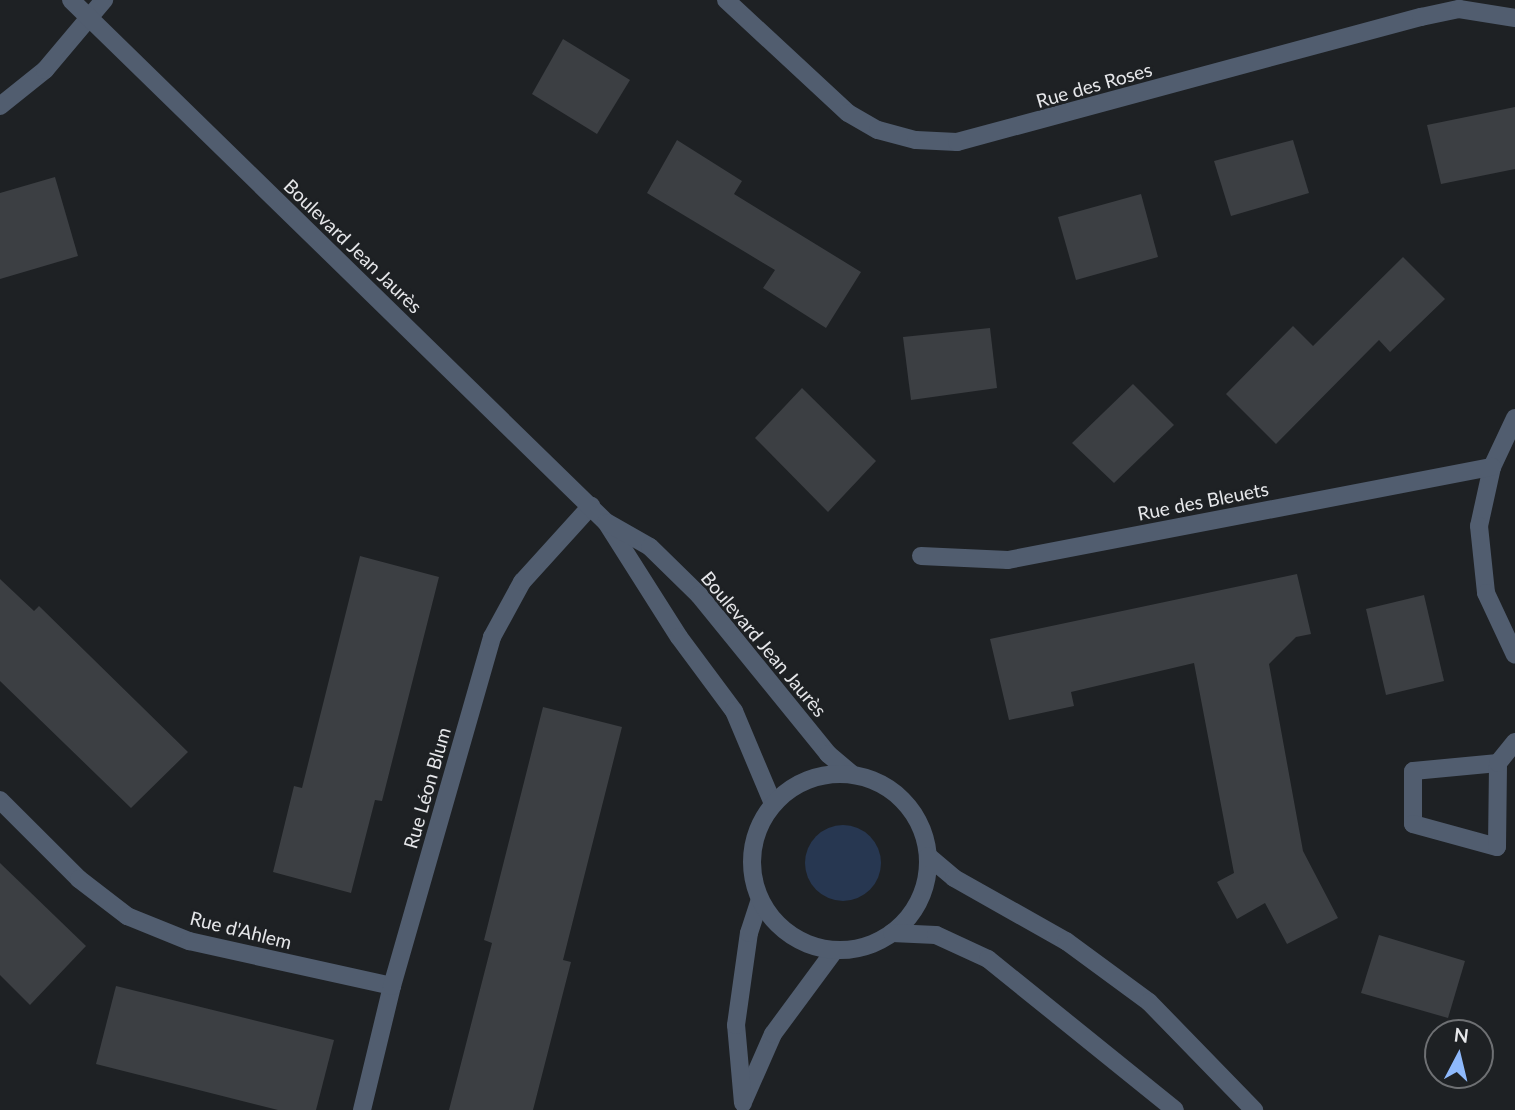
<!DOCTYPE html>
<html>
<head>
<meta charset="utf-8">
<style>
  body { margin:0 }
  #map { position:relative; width:1515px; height:1110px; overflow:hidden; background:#1e2124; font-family:Lato,sans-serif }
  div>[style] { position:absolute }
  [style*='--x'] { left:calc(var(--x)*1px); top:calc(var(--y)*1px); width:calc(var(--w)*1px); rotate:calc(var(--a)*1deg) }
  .green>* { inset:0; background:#273751 }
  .round { border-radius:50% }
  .building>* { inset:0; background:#3c3f43 }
  .minor>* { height:18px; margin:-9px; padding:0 9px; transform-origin:9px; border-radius:9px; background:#515d6f }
  .tertiary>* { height:18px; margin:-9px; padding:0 9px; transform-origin:9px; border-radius:9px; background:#515d6f }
  .tertiary>.ring { margin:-9px; padding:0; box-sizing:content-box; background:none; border:18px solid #515d6f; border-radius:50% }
  span { translate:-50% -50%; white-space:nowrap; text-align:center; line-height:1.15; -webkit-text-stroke:5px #1e2124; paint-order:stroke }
  .street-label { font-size:19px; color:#e6e7ea }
  .north { position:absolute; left:1424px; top:1019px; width:70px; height:70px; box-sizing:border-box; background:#1e2124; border:2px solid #6e7073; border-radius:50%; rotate:7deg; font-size:19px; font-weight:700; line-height:28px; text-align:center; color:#e6e7ea }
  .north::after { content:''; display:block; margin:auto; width:24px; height:32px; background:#8eb9fc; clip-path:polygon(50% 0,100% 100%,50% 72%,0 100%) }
</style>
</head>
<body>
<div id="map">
  <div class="green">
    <i class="round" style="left:805px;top:825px;width:76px;height:76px"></i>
  </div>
  <div class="building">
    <i style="clip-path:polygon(563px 39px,630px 80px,597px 134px,532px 94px)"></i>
    <i style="clip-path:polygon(1515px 107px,1515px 169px,1441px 184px,1427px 125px)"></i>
    <i style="clip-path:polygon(677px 140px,742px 181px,734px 194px,861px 272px,826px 328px,763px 288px,775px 270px,647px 193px)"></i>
    <i style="clip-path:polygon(1293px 140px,1309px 193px,1231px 216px,1214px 161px)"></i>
    <i style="clip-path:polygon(55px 177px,78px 256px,0 279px,0 193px)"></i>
    <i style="clip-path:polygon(1141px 194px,1158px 257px,1076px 280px,1058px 217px)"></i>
    <i style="clip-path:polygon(1403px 257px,1445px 299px,1390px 352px,1379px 340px,1276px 444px,1226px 394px,1293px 326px,1313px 346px)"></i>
    <i style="clip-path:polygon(990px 328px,997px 388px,911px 400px,903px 337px)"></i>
    <i style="clip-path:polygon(1133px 384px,1174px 425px,1114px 483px,1072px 443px)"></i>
    <i style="clip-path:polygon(802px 388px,876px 461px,828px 512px,755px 438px)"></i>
    <i style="clip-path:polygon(360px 556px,439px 577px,382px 801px,375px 800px,351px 893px,273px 872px,294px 786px,302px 788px)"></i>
    <i style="clip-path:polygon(1297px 574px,1311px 634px,1296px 637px,1269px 664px,1303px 851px,1338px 918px,1287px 944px,1265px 903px,1237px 919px,1217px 882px,1234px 873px,1194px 663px,1071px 692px,1074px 706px,1009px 720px,990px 639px)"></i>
    <i style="clip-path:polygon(0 579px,34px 611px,39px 606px,188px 752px,131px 808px,0 681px)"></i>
    <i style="clip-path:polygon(1424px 595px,1444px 681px,1386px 695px,1366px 609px)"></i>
    <i style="clip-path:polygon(543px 707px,622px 727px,563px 960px,571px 962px,533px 1110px,449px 1110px,492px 943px,484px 940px)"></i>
    <i style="clip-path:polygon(0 863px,86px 946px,30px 1005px,0 975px)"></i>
    <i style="clip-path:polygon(1379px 935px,1465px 961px,1448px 1018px,1361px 993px)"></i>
    <i style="clip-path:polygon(116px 986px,334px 1040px,316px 1110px,278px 1110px,96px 1064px)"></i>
  </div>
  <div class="minor">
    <i style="--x:726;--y:0;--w:166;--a:42.8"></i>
    <i style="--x:848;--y:113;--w:34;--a:30"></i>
    <i style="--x:878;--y:130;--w:39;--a:15"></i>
    <i style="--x:916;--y:140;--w:41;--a:2.8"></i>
    <i style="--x:957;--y:142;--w:481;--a:-15.1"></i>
    <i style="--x:1421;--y:17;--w:39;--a:-12"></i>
    <i style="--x:1459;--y:9;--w:57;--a:9.1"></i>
    <i style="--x:0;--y:106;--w:58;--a:-38.7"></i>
    <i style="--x:45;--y:70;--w:92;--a:-49.9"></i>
    <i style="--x:1515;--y:418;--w:54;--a:115.1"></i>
    <i style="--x:1492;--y:467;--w:60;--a:102.4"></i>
    <i style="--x:1479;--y:526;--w:67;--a:84"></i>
    <i style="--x:1486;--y:593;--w:68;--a:64.9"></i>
    <i style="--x:921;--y:556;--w:87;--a:2.6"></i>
    <i style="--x:1008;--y:560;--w:493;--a:-10.9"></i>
    <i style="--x:1498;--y:763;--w:85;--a:174.6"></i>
    <i style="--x:1413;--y:771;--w:53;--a:90"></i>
    <i style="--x:1413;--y:824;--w:87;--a:15.3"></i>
    <i style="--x:1497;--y:847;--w:84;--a:-89.3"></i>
    <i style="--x:1498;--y:763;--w:27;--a:-51"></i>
    <i style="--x:0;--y:800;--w:112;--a:45"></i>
    <i style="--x:79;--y:879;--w:61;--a:37.6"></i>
    <i style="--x:127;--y:916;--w:67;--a:22"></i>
    <i style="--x:189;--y:941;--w:208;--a:12.5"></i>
    <i style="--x:744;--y:1100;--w:72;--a:-66.3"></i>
    <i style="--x:773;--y:1034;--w:104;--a:-53.6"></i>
    <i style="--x:743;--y:1103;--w:78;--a:-95.1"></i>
    <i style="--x:736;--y:1025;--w:93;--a:-82"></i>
    <i style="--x:749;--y:933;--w:35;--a:-72"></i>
    <i style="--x:362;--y:1110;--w:128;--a:-76.4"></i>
    <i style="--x:392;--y:986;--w:363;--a:-74"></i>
    <i style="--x:492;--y:637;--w:63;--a:-61.4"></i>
    <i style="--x:522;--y:582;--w:103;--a:-47.8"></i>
  </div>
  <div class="tertiary">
    <i style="--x:71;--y:0;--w:747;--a:44.3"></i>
    <i style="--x:606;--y:522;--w:136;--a:57.6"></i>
    <i style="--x:679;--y:637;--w:92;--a:53.4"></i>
    <i style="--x:734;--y:711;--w:101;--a:67.2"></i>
    <i style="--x:608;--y:523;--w:48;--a:29.7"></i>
    <i style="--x:650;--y:547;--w:69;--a:44.4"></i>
    <i style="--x:699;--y:595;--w:205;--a:50.9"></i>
    <i style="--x:828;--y:754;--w:31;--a:40"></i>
    <i class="ring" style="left:752px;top:774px;width:158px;height:158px"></i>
    <i style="--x:928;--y:856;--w:34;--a:40"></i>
    <i style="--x:954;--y:878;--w:129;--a:29.4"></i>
    <i style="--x:1066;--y:941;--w:103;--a:36.3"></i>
    <i style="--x:1149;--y:1002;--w:151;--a:45.8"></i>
    <i style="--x:892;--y:933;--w:44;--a:2.6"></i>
    <i style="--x:936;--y:935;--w:57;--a:24.8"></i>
    <i style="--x:988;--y:959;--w:240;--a:38.9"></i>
  </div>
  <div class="street-label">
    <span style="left:1094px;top:85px;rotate:-16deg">Rue des Roses</span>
    <span style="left:353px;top:246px;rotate:44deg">Boulevard Jean Jaurès</span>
    <span style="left:1203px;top:501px;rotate:-11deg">Rue des Bleuets</span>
    <span style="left:764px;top:644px;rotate:50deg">Boulevard Jean Jaurès</span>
    <span style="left:427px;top:788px;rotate:-74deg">Rue Léon Blum</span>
    <span style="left:241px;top:930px;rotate:14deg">Rue d'Ahlem</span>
  </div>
  <div class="north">N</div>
</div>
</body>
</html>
